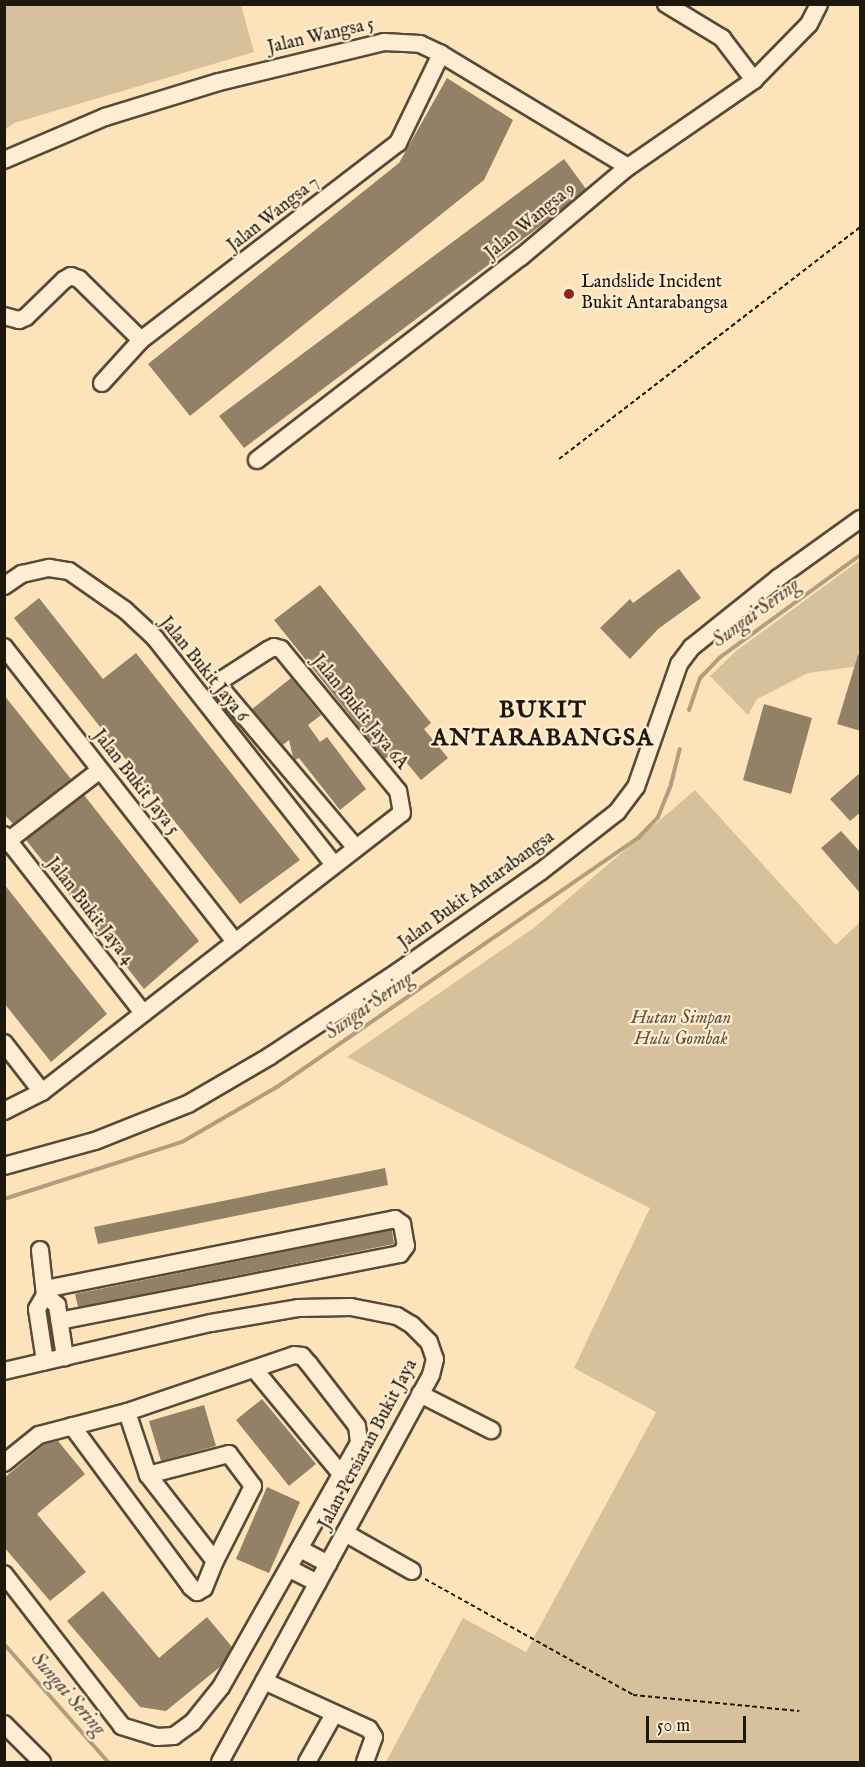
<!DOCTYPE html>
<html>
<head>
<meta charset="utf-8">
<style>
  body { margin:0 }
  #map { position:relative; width:865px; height:1767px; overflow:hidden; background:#fde3ba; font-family:"IM FELL English",serif }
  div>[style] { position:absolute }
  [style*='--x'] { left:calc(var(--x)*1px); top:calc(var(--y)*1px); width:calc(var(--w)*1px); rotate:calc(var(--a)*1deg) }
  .green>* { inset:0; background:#d7c09c }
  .stream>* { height:4px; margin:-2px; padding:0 2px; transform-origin:2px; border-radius:2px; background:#b19e7f }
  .building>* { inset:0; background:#928166 }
  .path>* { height:2px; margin-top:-1px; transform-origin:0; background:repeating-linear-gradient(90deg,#1e170c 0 4.5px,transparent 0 7.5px) }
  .roads { filter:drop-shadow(2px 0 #564a38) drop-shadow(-2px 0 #564a38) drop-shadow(0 2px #564a38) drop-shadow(0 -2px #564a38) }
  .minor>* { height:16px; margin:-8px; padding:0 8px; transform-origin:8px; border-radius:8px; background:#feedd2 }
  .dots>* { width:16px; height:16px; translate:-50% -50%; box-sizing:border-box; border:3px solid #feedd2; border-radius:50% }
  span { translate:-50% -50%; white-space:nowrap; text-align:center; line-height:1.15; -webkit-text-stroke:4.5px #feedd2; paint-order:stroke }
  .street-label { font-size:18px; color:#1e170c }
  .poi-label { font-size:18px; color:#1e170c }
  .left { translate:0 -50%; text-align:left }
  .park-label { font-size:18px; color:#5f523e; font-style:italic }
  .water-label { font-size:20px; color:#594d3a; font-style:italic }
  .district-label { font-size:24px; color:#1e170c; font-weight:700; letter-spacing:1.5px }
  .frame { position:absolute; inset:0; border:6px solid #1e170c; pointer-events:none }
  .scale { position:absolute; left:646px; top:1716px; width:100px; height:27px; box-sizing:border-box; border:3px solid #1e170c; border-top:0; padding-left:8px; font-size:18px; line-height:21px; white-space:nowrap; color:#1e170c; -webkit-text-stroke:4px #feedd2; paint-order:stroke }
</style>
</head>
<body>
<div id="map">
  <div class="green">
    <i style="clip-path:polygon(5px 4px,241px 5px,254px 52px,14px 123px,5px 130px)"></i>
    <i style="clip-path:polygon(860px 560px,860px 666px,808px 673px,757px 699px,748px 715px,710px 676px,736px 651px)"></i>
    <i style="clip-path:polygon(695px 790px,836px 945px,860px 922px,860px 1762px,386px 1762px,463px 1618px,526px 1652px,656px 1412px,574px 1368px,650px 1208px,347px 1057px,535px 927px)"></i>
  </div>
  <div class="stream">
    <i style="--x:689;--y:710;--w:34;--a:-71"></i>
    <i style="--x:700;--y:678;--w:28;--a:-46"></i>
    <i style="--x:719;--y:658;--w:175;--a:-36.1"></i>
    <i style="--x:4;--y:1199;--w:187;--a:-17.8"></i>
    <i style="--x:182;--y:1142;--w:110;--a:-30.1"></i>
    <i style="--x:277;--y:1087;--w:439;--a:-34.6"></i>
    <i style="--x:638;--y:838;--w:29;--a:-46"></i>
    <i style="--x:658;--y:817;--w:35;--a:-68"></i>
    <i style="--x:671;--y:784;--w:36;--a:-76"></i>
    <i style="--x:4;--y:1644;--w:157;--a:48.6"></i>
  </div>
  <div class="building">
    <i style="clip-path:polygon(447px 78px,513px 120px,484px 180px,190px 416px,148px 364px,399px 163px)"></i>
    <i style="clip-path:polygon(564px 159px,586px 189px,551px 218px,244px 448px,219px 416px)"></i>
    <i style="clip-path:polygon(679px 569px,701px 598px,658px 629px,630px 659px,600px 628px,630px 599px,633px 603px)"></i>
    <i style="clip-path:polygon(320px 585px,431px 723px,424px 729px,448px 758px,421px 780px,396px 750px,385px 759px,274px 620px)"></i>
    <i style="clip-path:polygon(39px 598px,103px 679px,136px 653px,300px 860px,240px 904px,14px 618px)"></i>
    <i style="clip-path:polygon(858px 655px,861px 655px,861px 731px,837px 724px)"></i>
    <i style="clip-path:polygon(291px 678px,321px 715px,308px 725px,320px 742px,327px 737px,366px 789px,340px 810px,299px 758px,295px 760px,293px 757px,289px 740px,283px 745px,252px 709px)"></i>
    <i style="clip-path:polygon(4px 695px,71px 779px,13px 824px,4px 814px)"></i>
    <i style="clip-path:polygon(764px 704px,812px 718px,791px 794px,743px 780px)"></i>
    <i style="clip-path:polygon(861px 772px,861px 812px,850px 821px,830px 799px)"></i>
    <i style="clip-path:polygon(84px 795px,199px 941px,144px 989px,26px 840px)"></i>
    <i style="clip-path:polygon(841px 831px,861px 853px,861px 894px,821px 848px)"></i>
    <i style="clip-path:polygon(4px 884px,107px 1014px,51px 1062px,4px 1003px)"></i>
    <i style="clip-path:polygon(385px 1168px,388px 1185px,98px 1244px,94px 1227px)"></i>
    <i style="clip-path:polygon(392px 1230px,394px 1244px,78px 1307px,75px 1294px)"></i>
    <i style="clip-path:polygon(262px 1399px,316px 1464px,289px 1486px,236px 1420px)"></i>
    <i style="clip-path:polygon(204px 1405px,216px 1446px,161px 1461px,149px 1421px)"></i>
    <i style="clip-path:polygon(58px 1441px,85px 1474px,37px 1514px,86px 1572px,50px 1601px,4px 1547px,4px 1478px,45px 1444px)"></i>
    <i style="clip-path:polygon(267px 1487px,300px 1502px,269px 1573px,236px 1559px)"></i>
    <i style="clip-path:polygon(103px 1591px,159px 1658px,207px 1617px,232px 1647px,221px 1666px,166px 1711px,140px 1707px,67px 1621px)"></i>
  </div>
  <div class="path">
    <i style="--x:559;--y:459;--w:380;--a:-37.6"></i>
    <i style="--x:425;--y:1579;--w:238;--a:29.1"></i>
    <i style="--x:633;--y:1695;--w:167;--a:5.5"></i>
  </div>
  <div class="roads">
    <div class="minor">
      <i style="--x:666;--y:4;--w:66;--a:31.3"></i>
      <i style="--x:722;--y:38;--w:53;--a:52.7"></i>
      <i style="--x:4;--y:160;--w:110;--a:-23.1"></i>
      <i style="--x:105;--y:117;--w:119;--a:-17.1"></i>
      <i style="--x:219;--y:82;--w:170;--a:-13.6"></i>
      <i style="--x:384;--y:42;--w:36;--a:3"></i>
      <i style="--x:420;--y:44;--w:23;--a:25"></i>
      <i style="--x:441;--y:54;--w:218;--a:31.1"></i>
      <i style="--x:4;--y:316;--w:16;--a:15"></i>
      <i style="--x:19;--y:320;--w:8;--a:-23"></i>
      <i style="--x:26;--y:317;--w:53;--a:-44.2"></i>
      <i style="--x:64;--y:280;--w:8;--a:-30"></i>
      <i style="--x:71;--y:276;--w:9;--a:21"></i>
      <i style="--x:79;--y:279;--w:87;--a:44.5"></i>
      <i style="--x:102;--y:383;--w:58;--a:-47.8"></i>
      <i style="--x:141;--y:340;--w:324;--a:-37.5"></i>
      <i style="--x:398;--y:143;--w:99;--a:-64.2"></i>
      <i style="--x:257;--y:460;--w:333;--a:-37.6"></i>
      <i style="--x:521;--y:257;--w:140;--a:-40.1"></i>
      <i style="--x:628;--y:167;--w:153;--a:-34.6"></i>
      <i style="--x:754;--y:80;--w:78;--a:-45.5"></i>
      <i style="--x:809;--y:24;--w:22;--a:-63"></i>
      <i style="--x:4;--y:586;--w:22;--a:-34"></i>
      <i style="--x:22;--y:574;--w:28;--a:-13"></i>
      <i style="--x:49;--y:568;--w:20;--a:9"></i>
      <i style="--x:69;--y:571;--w:68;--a:34.9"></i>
      <i style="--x:125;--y:610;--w:41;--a:43"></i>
      <i style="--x:155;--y:638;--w:289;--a:51.7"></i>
      <i style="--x:4;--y:647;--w:375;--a:51.9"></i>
      <i style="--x:4;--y:835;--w:226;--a:52"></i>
      <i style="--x:4;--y:844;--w:121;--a:-37.6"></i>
      <i style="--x:4;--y:1043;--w:62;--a:52.2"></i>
      <i style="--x:4;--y:1111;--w:42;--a:-26.6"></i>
      <i style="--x:42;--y:1092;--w:455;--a:-37.8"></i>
      <i style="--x:402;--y:813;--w:22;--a:-100"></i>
      <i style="--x:398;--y:791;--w:184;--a:-129.5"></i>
      <i style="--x:281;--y:649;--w:7;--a:-164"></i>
      <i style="--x:274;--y:647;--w:7;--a:153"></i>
      <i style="--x:268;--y:650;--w:54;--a:147.2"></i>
      <i style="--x:223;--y:679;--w:8;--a:120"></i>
      <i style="--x:219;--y:686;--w:212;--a:49.8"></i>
      <i style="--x:4;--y:1166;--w:94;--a:-15.4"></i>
      <i style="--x:95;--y:1141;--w:100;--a:-21.7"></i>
      <i style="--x:188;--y:1104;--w:95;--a:-30.3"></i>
      <i style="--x:270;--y:1056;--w:154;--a:-33.4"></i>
      <i style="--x:399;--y:971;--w:172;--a:-35.1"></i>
      <i style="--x:540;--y:872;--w:98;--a:-37.9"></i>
      <i style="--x:617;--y:812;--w:31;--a:-53"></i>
      <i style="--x:636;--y:787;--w:130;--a:-70.7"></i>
      <i style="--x:679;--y:664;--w:21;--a:-53"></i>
      <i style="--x:692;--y:647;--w:110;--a:-38.7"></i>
      <i style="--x:778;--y:578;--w:101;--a:-35.7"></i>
      <i style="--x:40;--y:1250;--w:45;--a:83.7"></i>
      <i style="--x:45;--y:1295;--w:16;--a:120"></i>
      <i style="--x:37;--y:1309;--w:53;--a:81.3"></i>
      <i style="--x:45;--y:1289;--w:357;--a:-11.3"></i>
      <i style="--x:395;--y:1219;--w:9;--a:36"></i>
      <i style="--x:402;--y:1224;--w:22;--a:80"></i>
      <i style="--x:406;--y:1246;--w:10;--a:127"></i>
      <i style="--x:400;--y:1254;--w:347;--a:168.9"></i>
      <i style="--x:45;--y:1295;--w:16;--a:40"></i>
      <i style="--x:57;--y:1305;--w:53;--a:81.3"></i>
      <i style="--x:255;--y:1370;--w:135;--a:50.4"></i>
      <i style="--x:4;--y:1371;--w:212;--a:-13.1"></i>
      <i style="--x:211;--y:1323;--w:88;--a:-9.8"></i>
      <i style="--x:298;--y:1308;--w:53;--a:-1.1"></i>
      <i style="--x:351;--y:1307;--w:47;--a:11.1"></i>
      <i style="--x:397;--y:1316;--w:17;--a:31"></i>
      <i style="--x:412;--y:1325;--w:24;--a:45"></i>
      <i style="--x:429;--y:1342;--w:18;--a:71"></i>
      <i style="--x:435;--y:1359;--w:16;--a:104"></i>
      <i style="--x:431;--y:1375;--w:441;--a:118.6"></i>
      <i style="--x:420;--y:1394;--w:80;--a:26.9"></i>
      <i style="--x:127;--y:1412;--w:66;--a:71.6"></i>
      <i style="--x:148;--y:1475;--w:109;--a:52.1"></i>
      <i style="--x:72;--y:1426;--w:200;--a:53.5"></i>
      <i style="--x:191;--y:1587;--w:8;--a:40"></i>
      <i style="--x:197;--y:1592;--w:8;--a:-30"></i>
      <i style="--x:204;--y:1588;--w:29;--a:-68"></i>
      <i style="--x:215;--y:1561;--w:84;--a:-63.1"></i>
      <i style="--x:253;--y:1486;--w:40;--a:-127"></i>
      <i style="--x:229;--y:1454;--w:84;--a:165.5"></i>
      <i style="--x:4;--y:1463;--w:45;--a:-38.7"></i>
      <i style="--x:39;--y:1435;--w:91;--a:-14.6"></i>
      <i style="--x:127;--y:1412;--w:176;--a:-18.8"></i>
      <i style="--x:294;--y:1355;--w:8;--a:7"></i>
      <i style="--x:302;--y:1356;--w:11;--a:49"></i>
      <i style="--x:309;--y:1364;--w:78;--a:52.3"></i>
      <i style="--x:357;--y:1426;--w:17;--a:83"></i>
      <i style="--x:359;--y:1443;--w:280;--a:119.5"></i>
      <i style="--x:221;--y:1687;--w:45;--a:128.7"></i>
      <i style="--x:193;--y:1722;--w:24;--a:144"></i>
      <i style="--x:174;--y:1736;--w:17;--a:177"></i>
      <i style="--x:157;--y:1737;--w:37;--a:-163"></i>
      <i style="--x:122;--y:1726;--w:192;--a:-127.8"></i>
      <i style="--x:345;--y:1533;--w:77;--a:29.6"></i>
      <i style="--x:300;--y:1549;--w:32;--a:28"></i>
      <i style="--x:290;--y:1569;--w:31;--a:27"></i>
      <i style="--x:264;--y:1681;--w:115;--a:24.6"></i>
      <i style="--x:369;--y:1729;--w:9;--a:58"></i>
      <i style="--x:374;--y:1737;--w:27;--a:110"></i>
      <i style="--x:4;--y:1724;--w:54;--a:45"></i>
      <i style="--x:307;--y:1762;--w:55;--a:-60.6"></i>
    </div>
  </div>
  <div class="dots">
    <i style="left:569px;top:294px;background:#8f2418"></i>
  </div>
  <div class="street-label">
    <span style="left:321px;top:37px;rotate:-13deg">Jalan Wangsa 5</span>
    <span style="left:274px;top:215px;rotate:-38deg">Jalan Wangsa 7</span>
    <span style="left:531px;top:222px;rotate:-39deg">Jalan Wangsa 9</span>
    <span style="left:203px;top:670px;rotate:51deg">Jalan Bukit Jaya 6</span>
    <span style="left:359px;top:713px;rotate:51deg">Jalan Bukit Jaya 6A</span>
    <span style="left:135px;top:783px;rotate:52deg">Jalan Bukit Jaya 5</span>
    <span style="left:477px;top:891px;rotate:-36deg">Jalan Bukit Antarabangsa</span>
    <span style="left:89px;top:912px;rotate:52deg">Jalan Bukit Jaya 4</span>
    <span style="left:369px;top:1445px;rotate:-62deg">Jalan Persiaran Bukit Jaya</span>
  </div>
  <div class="poi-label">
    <span class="left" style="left:581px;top:294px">Landslide Incident<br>Bukit Antarabangsa</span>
  </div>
  <div class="park-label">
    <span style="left:681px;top:1030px">Hutan Simpan<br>Hulu Gombak</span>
  </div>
  <div class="water-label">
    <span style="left:756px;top:613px;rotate:-36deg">Sungai Sering</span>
    <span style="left:369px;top:1006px;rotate:-35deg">Sungai Sering</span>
    <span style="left:68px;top:1694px;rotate:49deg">Sungai Sering</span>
  </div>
  <div class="district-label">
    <span style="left:543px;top:725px">BUKIT<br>ANTARABANGSA</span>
  </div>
  <div class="frame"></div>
  <div class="scale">50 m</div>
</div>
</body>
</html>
